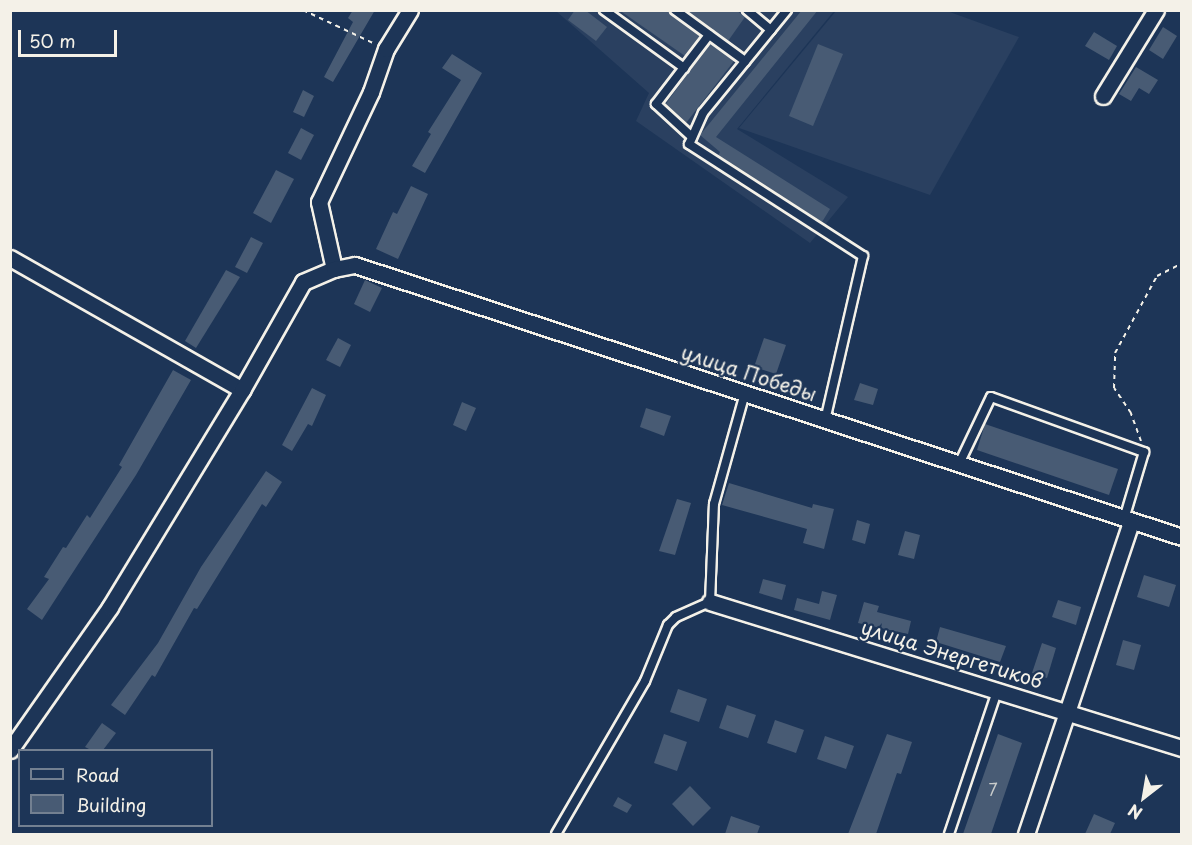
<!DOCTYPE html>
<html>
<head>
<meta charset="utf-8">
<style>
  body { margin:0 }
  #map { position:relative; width:1192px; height:845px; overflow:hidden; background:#1d3557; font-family:"Playpen Sans",sans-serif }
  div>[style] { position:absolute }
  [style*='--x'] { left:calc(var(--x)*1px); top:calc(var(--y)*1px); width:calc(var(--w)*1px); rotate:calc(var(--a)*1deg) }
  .built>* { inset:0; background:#2a4060 }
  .building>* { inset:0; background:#485b74 }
  .path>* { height:2px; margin-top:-1px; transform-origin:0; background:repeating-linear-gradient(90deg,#f4f1e8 0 4.5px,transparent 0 9px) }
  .roads { filter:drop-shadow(2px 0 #f4f1e8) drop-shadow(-2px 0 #f4f1e8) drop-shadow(0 2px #f4f1e8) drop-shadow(0 -2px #f4f1e8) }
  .lane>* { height:8px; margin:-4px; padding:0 4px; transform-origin:4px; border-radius:4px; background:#1d3557 }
  .street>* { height:15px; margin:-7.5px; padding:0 7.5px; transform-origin:7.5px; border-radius:7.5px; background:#1d3557 }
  span { translate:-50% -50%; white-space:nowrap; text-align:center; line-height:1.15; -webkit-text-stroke:4.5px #1d3557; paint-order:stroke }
  .number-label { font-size:16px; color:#c9cccb }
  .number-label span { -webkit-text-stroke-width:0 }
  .street-label { font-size:20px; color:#f4f1e8 }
  .frame { position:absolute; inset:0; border:12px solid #f4f1e8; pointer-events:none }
  .legend { position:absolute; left:18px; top:749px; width:195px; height:78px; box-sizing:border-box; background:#1d3557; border:2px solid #738091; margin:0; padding:8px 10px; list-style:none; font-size:18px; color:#f4f1e8 }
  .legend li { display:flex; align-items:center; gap:12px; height:30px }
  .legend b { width:30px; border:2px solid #738091 }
  .north { position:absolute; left:1114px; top:767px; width:60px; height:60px; -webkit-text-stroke:4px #1d3557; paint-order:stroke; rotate:211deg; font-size:16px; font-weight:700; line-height:24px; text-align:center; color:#f4f1e8 }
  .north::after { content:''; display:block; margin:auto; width:21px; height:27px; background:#f4f1e8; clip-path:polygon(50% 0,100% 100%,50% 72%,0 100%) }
  .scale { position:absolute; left:18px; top:30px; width:99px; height:27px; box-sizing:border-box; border:3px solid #f4f1e8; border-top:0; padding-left:8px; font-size:18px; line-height:21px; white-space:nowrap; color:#f4f1e8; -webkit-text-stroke:4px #1d3557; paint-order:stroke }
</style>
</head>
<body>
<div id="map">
  <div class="built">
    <i style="clip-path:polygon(556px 11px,834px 11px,737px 129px,848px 197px,810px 243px,636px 121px,649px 93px)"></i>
    <i style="clip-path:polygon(836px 11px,947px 11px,1019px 37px,930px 195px,739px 128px)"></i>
  </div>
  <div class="building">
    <i style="clip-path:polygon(353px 10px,375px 10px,333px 82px,324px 77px,353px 22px,348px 18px)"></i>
    <i style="clip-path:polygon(575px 10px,585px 10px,607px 27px,596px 41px,568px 20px)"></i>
    <i style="clip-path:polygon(619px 10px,669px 10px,701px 36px,685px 56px)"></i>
    <i style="clip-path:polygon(686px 10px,736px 10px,745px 17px,728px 41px)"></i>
    <i style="clip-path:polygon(802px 10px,818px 10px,716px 137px,830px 209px,822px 222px,718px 156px,720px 152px,700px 135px)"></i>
    <i style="clip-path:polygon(1163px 27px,1177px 36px,1163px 59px,1149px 50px)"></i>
    <i style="clip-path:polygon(1094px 32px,1117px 46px,1109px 60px,1085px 46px)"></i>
    <i style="clip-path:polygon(710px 43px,734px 61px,686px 123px,665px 105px)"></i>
    <i style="clip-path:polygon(818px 44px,843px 54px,813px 126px,789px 116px)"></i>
    <i style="clip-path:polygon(452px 54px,482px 73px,425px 173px,412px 166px,431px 134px,428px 132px,461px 80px,442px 68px)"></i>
    <i style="clip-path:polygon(1136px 67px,1158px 80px,1149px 94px,1139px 88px,1131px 101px,1119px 94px)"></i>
    <i style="clip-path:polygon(303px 90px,314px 96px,304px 117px,293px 112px)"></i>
    <i style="clip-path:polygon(301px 128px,314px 135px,301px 160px,288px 153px)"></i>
    <i style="clip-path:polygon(276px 170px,294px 179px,271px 223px,253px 213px)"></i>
    <i style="clip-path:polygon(411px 186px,428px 194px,398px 259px,376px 249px,393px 212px,397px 214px)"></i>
    <i style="clip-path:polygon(251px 237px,263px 243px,247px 273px,235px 267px)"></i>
    <i style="clip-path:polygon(226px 270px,240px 277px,196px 348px,185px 341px)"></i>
    <i style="clip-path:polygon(365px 280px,382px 288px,370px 312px,354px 304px)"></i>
    <i style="clip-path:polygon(338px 338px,351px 345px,340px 367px,326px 360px)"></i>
    <i style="clip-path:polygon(764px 338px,786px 345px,776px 374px,754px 367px)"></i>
    <i style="clip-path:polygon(173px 370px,191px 380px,136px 475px,42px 620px,27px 609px,49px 579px,44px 577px,63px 547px,66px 548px,87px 515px,90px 518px,122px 467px,119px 465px)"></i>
    <i style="clip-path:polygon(860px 383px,878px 389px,873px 405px,854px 400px)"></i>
    <i style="clip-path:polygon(312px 388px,326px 395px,312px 426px,308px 424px,292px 451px,282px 445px)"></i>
    <i style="clip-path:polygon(462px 402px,476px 408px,466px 431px,453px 425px)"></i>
    <i style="clip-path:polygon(646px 408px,671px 416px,664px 436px,640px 427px)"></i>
    <i style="clip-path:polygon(985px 424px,1118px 469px,1109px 495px,977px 450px)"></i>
    <i style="clip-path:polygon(266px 471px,282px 482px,266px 507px,262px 504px,197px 609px,194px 608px,155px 677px,152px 675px,125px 715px,111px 705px,158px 643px,201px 567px)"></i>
    <i style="clip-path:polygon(729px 483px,812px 508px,813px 504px,834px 509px,824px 549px,803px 543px,807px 529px,722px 505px)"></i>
    <i style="clip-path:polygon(677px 499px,691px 503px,675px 555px,659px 551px)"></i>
    <i style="clip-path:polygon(857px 520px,870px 524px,865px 544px,852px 540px)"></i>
    <i style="clip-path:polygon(905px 531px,920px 535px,914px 559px,898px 555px)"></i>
    <i style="clip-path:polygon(1144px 575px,1176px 585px,1169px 607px,1137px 597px)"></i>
    <i style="clip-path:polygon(763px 579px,786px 585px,782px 600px,759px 593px)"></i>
    <i style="clip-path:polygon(822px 591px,837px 595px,830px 620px,794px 610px,797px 598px,819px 604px)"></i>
    <i style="clip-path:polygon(1058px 600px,1081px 607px,1076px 625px,1052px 617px)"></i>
    <i style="clip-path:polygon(864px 602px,879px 606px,877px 612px,911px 621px,908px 634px,858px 623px)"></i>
    <i style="clip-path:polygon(940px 627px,1006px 646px,1000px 662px,936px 642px)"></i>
    <i style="clip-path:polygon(1123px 640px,1141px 645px,1134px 670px,1116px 665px)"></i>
    <i style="clip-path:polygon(1042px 643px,1056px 648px,1047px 678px,1032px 673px)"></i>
    <i style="clip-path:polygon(678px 689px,707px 699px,699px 722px,670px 712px)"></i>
    <i style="clip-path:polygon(727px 705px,756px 715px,748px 738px,719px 728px)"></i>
    <i style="clip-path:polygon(775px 720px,804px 730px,796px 753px,767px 743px)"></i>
    <i style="clip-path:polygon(102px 723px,116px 733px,103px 750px,91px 750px,85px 747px)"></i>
    <i style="clip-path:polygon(664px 734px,687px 742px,677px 771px,654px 763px)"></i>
    <i style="clip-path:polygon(887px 734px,912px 742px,901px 774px,897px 773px,876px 834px,848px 834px)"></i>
    <i style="clip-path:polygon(998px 734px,1022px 743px,991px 834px,963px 834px)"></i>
    <i style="clip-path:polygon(825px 736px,854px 746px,846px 769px,817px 759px)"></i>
    <i style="clip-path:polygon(690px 786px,711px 808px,693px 826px,672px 804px)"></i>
    <i style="clip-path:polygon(618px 797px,632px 805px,627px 813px,613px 806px)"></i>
    <i style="clip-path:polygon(1094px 814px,1115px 823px,1110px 834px,1085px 834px)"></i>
    <i style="clip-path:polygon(731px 816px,760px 826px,757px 834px,725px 834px)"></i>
  </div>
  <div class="path">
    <i style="--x:303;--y:10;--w:80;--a:25.3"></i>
    <i style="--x:1141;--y:441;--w:30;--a:-110"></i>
    <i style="--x:1131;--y:413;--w:30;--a:-124"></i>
    <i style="--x:1114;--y:388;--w:35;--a:-88"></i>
    <i style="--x:1115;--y:353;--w:88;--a:-61.4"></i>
    <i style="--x:1157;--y:276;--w:28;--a:-27"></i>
  </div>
  <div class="roads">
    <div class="lane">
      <i style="--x:604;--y:10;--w:99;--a:35.9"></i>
      <i style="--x:675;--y:10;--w:87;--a:36.1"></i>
      <i style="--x:747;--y:10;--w:31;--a:40"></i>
      <i style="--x:787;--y:10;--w:133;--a:129.2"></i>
      <i style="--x:703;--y:113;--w:34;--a:114"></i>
      <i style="--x:689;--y:144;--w:207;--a:32.8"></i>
      <i style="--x:863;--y:256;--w:168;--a:103"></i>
      <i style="--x:692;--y:137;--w:49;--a:-137.5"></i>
      <i style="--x:656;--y:104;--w:87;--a:-52.5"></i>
      <i style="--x:959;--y:464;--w:74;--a:-64.5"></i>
      <i style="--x:991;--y:397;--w:163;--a:19.8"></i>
      <i style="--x:1144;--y:452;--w:70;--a:106.6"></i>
      <i style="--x:556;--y:834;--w:177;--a:-59.8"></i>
      <i style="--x:645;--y:681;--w:61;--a:-67.7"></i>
      <i style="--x:668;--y:625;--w:11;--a:-45"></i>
      <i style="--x:676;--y:617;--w:37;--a:-24"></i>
      <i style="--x:710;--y:602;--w:98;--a:-87.7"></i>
      <i style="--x:714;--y:504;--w:115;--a:-74.4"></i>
      <i style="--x:949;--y:834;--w:151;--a:-71.4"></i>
    </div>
    <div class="street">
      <i style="--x:1103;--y:96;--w:101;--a:-58.4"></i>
      <i style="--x:10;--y:258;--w:267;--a:29.6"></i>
      <i style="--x:334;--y:269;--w:69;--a:-102.6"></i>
      <i style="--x:319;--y:202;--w:122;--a:-64.7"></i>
      <i style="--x:371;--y:92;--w:46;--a:-70.8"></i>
      <i style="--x:386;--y:49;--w:46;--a:-58.4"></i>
      <i style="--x:710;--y:602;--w:494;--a:17.2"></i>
      <i style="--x:10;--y:750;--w:174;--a:-55"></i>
      <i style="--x:110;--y:607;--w:254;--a:-58.7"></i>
      <i style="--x:242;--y:390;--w:124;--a:-60.5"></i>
      <i style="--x:303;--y:282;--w:34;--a:-23"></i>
      <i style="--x:334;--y:269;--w:21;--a:-11"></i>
      <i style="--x:355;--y:265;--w:871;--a:18.21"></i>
      <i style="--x:1026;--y:834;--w:329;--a:-71.4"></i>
    </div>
  </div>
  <div class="number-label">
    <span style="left:993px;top:789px">7</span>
  </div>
  <div class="street-label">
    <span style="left:749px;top:373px;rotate:18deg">улица Победы</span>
    <span style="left:952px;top:654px;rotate:17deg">улица Энергетиков</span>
  </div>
  <div class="frame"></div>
  <ul class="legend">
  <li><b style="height:8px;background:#1d3557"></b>Road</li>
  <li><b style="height:16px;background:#485b74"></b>Building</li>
  </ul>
  <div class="north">N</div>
  <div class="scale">50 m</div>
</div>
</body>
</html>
